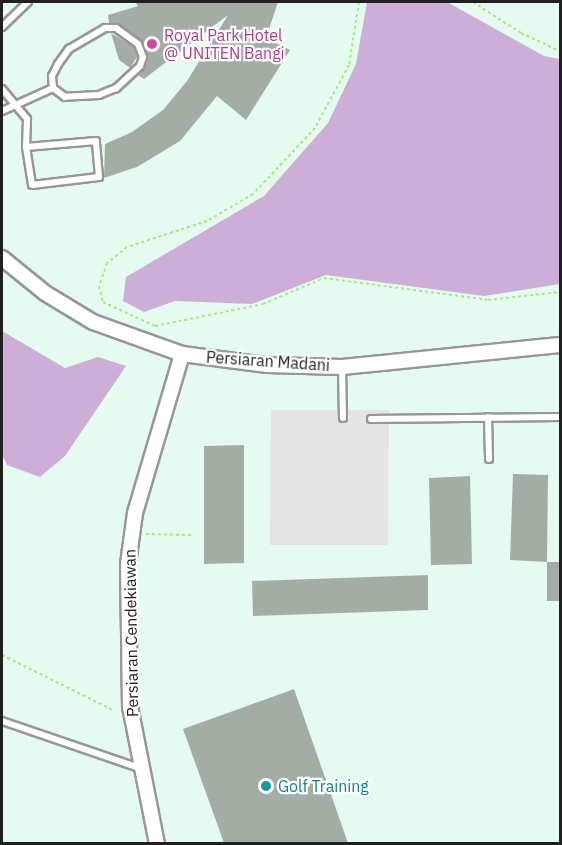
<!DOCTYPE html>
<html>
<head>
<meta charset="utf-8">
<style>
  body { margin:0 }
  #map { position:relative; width:562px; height:845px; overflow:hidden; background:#e8efe9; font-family:"IBM Plex Sans",sans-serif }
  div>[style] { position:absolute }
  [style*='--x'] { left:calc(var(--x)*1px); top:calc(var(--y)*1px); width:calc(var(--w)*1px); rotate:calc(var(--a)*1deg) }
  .education>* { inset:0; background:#e5fbf0 }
  .parking>* { inset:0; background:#e4e4e4 }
  .water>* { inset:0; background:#ccaed7 }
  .building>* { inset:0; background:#a4ada4 }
  .path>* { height:2px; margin-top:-1px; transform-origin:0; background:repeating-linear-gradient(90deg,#aae97f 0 3px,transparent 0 6px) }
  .roads { filter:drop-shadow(2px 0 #979797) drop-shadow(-2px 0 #979797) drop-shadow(0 2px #979797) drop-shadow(0 -2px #979797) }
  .service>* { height:6px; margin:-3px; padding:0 3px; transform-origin:3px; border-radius:3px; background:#fff }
  .tertiary>* { height:14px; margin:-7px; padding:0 7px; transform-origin:7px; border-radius:7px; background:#fff }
  .dots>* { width:16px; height:16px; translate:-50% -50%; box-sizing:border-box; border:3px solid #fff; border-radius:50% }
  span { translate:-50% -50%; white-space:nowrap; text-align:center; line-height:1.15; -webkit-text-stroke:4.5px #fff; paint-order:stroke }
  .hotel-label { font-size:16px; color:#b23c85 }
  .left { translate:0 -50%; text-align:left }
  .street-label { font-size:16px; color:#202020 }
  .culture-label { font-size:16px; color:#0d838f }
  .frame { position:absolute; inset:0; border:3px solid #202020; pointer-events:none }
</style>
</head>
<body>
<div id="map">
  <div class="education">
    <i style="clip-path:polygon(2px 2px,560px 2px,560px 843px,2px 843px)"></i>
  </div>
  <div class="parking">
    <i style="clip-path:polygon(271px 410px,389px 410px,388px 545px,270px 545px)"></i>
  </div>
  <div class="water">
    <i style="clip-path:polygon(367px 2px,447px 2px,544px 56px,560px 59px,560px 284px,484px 296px,326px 275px,252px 304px,175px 301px,144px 312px,123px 301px,126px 277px,264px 196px,328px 123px,356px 64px)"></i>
    <i style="clip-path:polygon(2px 331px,65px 368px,98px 357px,126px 366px,65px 456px,40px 477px,7px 465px,2px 454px)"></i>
  </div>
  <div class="building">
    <i style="clip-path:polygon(135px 2px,278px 2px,266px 38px,290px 50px,246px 120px,217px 96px,180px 141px,137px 167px,104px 178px,105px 144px,132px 132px,163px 110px,187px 81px,228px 15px,144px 79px,138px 75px,148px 58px,143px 42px,119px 24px,109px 23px,108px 15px,138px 6px)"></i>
    <i style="clip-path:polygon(111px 33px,134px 47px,137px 57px,130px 68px,119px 60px)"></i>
    <i style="clip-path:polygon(244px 445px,244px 563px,204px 564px,204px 446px)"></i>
    <i style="clip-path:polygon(513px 474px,548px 475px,547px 562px,510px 560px)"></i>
    <i style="clip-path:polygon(470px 476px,472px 564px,431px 565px,429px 478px)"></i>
    <i style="clip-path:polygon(547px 562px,561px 562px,561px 601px,547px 601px)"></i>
    <i style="clip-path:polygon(428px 575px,428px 610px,253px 616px,252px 581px)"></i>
    <i style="clip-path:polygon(294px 689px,348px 843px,224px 843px,183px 729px)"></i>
  </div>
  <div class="path">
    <i style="--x:359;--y:2;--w:64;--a:99"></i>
    <i style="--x:349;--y:65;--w:72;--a:118.4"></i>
    <i style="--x:315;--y:128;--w:91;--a:133.2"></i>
    <i style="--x:253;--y:194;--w:53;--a:149.6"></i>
    <i style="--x:207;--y:221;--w:84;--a:162"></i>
    <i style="--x:127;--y:247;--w:26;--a:141"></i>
    <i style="--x:107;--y:263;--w:24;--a:109"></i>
    <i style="--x:99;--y:286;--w:16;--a:76"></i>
    <i style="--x:103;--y:302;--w:57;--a:24.8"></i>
    <i style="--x:155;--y:326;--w:110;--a:-11.5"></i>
    <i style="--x:263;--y:304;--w:66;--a:-23.1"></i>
    <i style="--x:324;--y:278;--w:165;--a:7.6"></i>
    <i style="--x:488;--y:300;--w:72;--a:-6.3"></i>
    <i style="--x:473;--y:2;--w:57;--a:32.9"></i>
    <i style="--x:521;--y:33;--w:43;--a:24.8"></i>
    <i style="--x:146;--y:534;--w:45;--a:1.3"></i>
    <i style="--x:2;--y:655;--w:126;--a:26.4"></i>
  </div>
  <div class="roads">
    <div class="service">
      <i style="--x:2;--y:27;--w:36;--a:-44"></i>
      <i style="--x:105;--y:28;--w:11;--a:0"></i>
      <i style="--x:116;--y:28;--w:27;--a:36"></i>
      <i style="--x:138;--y:44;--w:14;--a:69"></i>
      <i style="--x:143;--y:57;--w:9;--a:108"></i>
      <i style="--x:140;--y:66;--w:33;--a:137"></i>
      <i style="--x:116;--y:88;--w:18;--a:158"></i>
      <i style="--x:99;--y:95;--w:34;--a:177"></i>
      <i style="--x:65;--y:97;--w:15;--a:-143"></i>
      <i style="--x:53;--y:88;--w:12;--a:-95"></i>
      <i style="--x:52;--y:76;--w:13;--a:-63"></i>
      <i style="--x:58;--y:64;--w:19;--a:-54"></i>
      <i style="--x:69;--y:49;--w:42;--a:-30.3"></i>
      <i style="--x:2;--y:89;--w:39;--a:50"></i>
      <i style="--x:27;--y:119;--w:28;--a:92"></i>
      <i style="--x:26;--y:147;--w:38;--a:81"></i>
      <i style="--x:32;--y:185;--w:67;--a:-6.8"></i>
      <i style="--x:99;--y:177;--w:36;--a:-95"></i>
      <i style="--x:96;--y:141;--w:70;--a:175.1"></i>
      <i style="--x:2;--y:111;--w:56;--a:-24.3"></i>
      <i style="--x:342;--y:367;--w:51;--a:88.9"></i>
      <i style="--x:488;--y:417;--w:42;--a:88.6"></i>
      <i style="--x:371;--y:419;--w:189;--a:-0.6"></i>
      <i style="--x:2;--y:721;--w:145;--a:18.9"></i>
    </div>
    <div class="tertiary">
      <i style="--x:2;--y:258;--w:55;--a:39.1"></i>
      <i style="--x:45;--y:293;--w:56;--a:31.1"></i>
      <i style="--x:93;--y:322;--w:95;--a:19.8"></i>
      <i style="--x:182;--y:354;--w:86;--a:7.4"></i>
      <i style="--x:267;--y:365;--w:75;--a:1.5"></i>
      <i style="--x:342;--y:367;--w:219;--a:-5.8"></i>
      <i style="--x:157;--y:844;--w:140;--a:-101.1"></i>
      <i style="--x:130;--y:707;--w:143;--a:-90.8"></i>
      <i style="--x:128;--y:564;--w:51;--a:-82.2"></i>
      <i style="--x:135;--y:513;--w:166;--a:-73.5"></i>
    </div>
  </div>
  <div class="dots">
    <i style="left:152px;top:44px;background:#d1479c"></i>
    <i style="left:266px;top:786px;background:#0f9aa8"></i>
  </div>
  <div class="hotel-label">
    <span class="left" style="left:164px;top:44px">Royal Park Hotel<br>@ UNITEN Bangi</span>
  </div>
  <div class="street-label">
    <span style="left:268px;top:361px;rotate:4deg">Persiaran Madani</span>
    <span style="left:131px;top:633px;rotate:-91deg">Persiaran Cendekiawan</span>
  </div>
  <div class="culture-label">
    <span class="left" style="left:278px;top:786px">Golf Training</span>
  </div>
  <div class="frame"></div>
</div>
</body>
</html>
